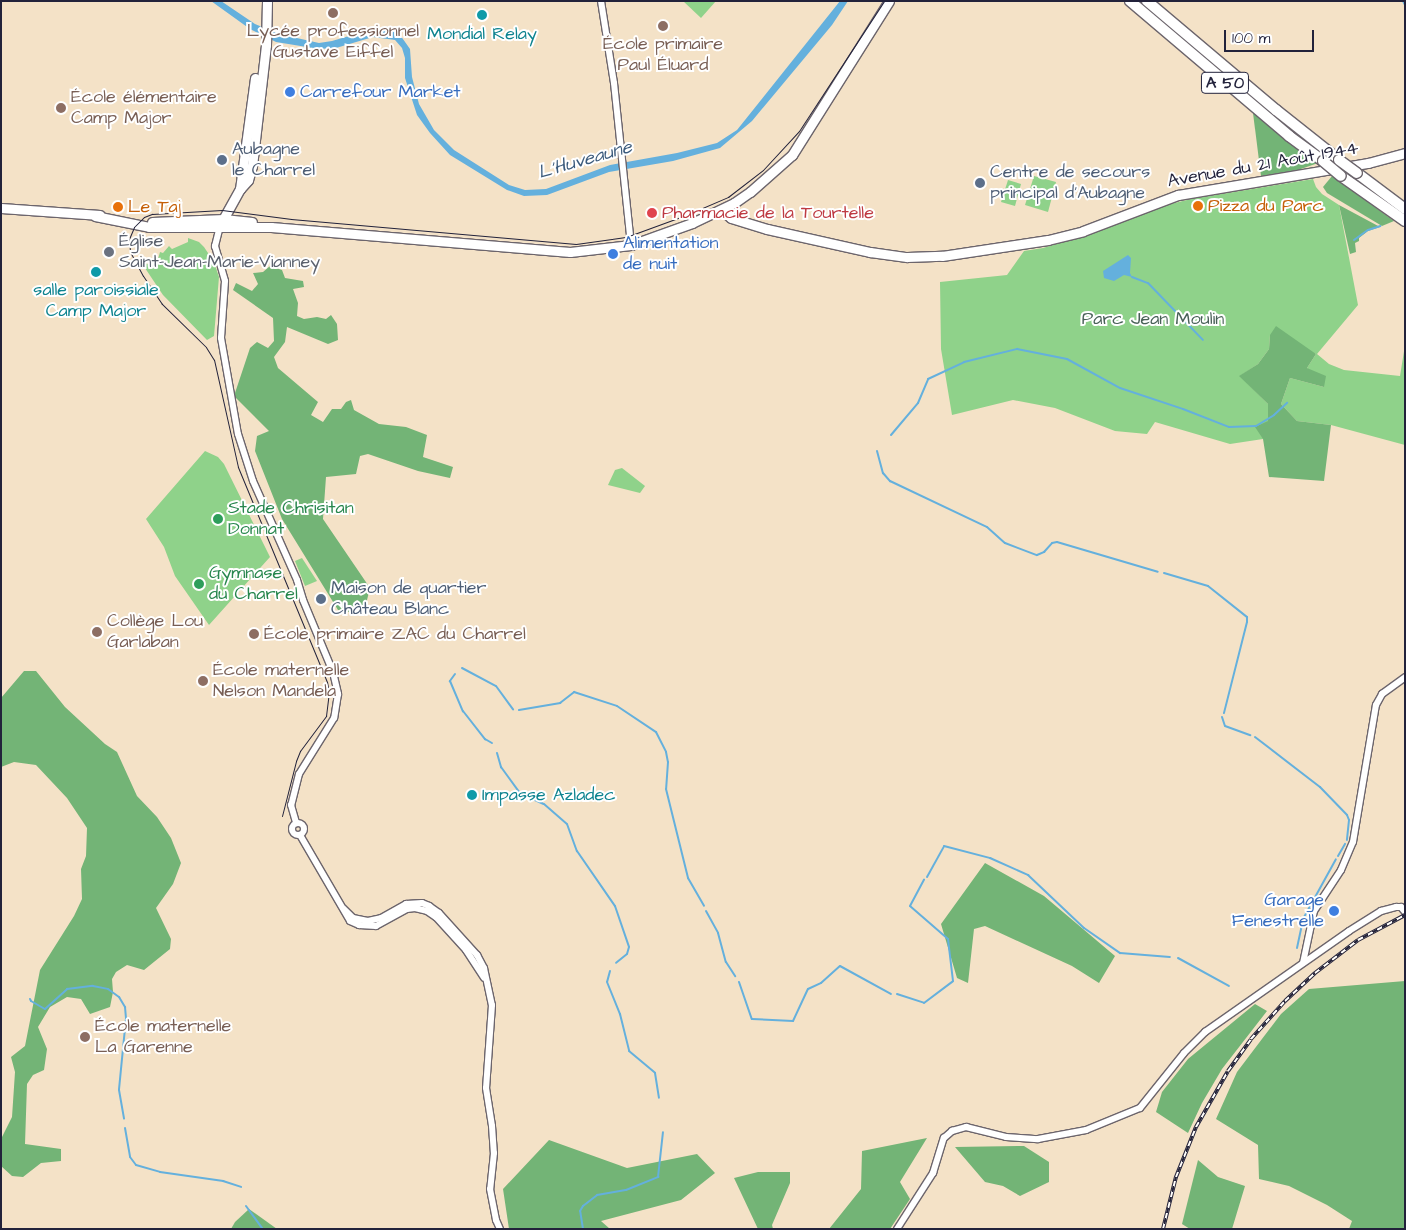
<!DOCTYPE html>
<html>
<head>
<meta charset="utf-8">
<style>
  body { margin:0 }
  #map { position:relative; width:1406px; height:1230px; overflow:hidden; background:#f4e2c7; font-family:"Architects Daughter",sans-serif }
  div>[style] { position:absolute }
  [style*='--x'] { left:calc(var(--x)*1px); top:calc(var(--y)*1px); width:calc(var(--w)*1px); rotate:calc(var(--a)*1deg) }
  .green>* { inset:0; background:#8fd28a }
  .forest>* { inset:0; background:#73b476 }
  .water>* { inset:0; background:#64b0dd }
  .stream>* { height:2px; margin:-1px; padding:0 1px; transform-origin:1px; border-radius:1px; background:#64b0dd }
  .roads { filter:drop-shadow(1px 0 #6c656c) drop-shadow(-1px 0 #6c656c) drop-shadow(0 1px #6c656c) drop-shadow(0 -1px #6c656c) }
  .minor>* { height:6px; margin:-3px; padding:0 3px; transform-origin:3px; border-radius:3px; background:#fff }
  .minor>.ring { margin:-3px; padding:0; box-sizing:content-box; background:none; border:6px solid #fff; border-radius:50% }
  .major>* { height:9px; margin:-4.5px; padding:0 4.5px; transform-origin:4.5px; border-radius:4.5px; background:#fff }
  .highway>* { height:10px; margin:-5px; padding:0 5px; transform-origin:5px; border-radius:5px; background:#fff }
  .tram>* { height:1px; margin:-0.5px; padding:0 0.5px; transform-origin:0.5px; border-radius:0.5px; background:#22223b }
  .rail>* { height:4px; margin-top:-2px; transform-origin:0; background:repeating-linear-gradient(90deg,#fff 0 5.5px,#22223b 0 11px); box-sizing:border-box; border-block:1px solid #22223b }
  .bridges { filter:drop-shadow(1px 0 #6c656c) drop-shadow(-1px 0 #6c656c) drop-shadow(0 1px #6c656c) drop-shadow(0 -1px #6c656c) }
  .highway-bridge>* { height:10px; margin:-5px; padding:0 5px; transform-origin:5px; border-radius:5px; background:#fff }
  .dots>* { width:14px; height:14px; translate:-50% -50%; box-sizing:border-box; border:2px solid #fff; border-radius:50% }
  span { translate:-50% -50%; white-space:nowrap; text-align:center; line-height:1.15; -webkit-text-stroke:4px #fff; paint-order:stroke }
  .shield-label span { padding:1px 4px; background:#fff; border:1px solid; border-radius:4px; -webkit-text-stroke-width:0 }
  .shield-label { font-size:16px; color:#22223b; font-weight:700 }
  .education-label { font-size:18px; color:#785e54 }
  .left { translate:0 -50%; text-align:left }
  .culture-label { font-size:18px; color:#0d838f }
  .shop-label { font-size:18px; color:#366cbe }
  .right { translate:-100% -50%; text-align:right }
  .service-label { font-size:18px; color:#4e5e75 }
  .street-label { font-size:18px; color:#22223b }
  .food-label { font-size:18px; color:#c56008 }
  .health-label { font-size:18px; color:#be3a42 }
  .worship-label { font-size:18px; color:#5b616d }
  .park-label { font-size:18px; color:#486057 }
  .leisure-label { font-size:18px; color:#27864d }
  .water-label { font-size:19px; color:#3c5b7c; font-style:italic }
  .frame { position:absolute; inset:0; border:2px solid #22223b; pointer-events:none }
  .scale { position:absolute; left:1224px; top:30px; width:90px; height:22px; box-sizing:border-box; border:2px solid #22223b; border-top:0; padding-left:6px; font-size:15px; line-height:18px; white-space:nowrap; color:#22223b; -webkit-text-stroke:4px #fff; paint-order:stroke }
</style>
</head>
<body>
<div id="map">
  <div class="green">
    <i style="clip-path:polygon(683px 1px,716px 1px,701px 18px)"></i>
    <i style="clip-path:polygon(1034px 176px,1056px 182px,1048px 212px,1025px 205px)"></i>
    <i style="clip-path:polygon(1313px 179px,1316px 187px,1322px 194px,1339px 205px,1358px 305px,1317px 354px,1329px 364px,1344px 370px,1400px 376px,1405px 345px,1405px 445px,1331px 425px,1297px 421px,1281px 404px,1290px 378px,1324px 387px,1307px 368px,1316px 354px,1270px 335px,1269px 349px,1258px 364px,1240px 376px,1268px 404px,1268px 421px,1263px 439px,1230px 444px,1155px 422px,1147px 434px,1115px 431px,1055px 408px,1013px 400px,952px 415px,941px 349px,940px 282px,1007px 275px,1024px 251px,1043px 248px,1083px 236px,1146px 210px,1191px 199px)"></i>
    <i style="clip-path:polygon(1008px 180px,1021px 184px,1015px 206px,1001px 202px)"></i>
    <i style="clip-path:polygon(188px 238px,199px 242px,204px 247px,214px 262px,219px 277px,214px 336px,207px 340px,163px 295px,143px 265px,143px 263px,156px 266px,160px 252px,163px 253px,169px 246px,172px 249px,188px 242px)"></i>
    <i style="clip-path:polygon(205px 451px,218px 457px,224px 464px,270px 557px,209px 625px,175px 576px,164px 547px,146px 519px)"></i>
    <i style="clip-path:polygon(622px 468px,645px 486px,640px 493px,608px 485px,615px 470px)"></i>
    <i style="clip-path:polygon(302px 558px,317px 581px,305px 586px,295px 561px)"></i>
  </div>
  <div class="forest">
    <i style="clip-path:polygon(1253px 113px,1318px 163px,1298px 170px,1261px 176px)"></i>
    <i style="clip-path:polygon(1332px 176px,1394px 221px,1382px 226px,1327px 193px,1323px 187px)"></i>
    <i style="clip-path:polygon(1339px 205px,1380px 227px,1368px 231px,1359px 238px,1359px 241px,1355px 243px,1356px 252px,1350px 254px)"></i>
    <i style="clip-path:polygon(270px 266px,282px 270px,285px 278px,303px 281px,304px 287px,293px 289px,298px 303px,297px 316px,304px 319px,317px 317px,326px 319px,331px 315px,337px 324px,338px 340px,328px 344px,287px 327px,285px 342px,274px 357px,278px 368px,318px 402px,311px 415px,323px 422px,332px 409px,341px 409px,346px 402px,351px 400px,354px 410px,379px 424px,406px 427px,427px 435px,423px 457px,453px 467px,450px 478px,418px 471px,368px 454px,360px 456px,356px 474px,326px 477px,323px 519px,370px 588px,366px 604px,356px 613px,338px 610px,282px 519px,255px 451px,257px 436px,269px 431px,234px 396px,250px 348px,257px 342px,268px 348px,274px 341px,273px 318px,233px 290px,236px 283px,252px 291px,258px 284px,253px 273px,263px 272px)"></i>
    <i style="clip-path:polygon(1276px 326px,1316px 354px,1307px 368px,1326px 376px,1324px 387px,1290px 378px,1281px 404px,1297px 421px,1331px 425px,1324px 481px,1269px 477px,1263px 439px,1255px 427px,1268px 421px,1268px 404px,1239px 376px,1258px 364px,1269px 349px,1270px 335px)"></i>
    <i style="clip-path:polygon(24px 671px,36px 671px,65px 707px,105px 744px,117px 752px,137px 796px,157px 817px,171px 838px,181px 863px,173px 884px,156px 908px,171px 939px,170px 949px,144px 970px,127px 965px,116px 972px,112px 979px,113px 992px,110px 1007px,90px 1014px,81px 999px,67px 997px,50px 1007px,38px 1027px,47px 1049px,44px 1070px,33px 1075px,27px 1084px,25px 1144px,61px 1149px,61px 1161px,41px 1163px,23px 1177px,12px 1176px,1px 1166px,1px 1139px,12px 1117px,15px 1072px,11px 1057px,25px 1046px,40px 970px,74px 916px,82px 899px,81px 869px,86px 856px,87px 828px,67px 798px,36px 765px,14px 762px,1px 767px,1px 698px)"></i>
    <i style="clip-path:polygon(985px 863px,1044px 896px,1115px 956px,1099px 983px,1072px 966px,985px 926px,974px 929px,968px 983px,957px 978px,941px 924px)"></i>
    <i style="clip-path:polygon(1405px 981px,1405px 1229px,1349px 1229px,1352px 1221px,1327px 1205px,1289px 1186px,1259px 1179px,1258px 1145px,1216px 1119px,1237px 1072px,1281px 1014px,1309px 989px)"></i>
    <i style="clip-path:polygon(1255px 1004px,1267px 1011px,1222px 1069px,1202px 1103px,1188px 1133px,1156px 1112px,1162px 1092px,1188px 1059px)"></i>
    <i style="clip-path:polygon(927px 1138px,900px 1182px,910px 1199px,890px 1229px,829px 1229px,861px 1189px,862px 1151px)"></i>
    <i style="clip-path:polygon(549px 1140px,627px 1168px,697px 1154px,715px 1173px,681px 1200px,601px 1221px,610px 1229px,509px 1229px,503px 1189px)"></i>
    <i style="clip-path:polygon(1024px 1146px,1049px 1162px,1049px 1182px,1020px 1196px,1003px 1186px,985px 1182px,955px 1147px)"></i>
    <i style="clip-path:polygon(1198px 1160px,1218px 1177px,1245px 1186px,1232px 1229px,1190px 1229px,1182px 1224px)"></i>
    <i style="clip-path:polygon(758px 1172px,790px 1172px,790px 1183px,772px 1225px,773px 1229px,758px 1229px,734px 1178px)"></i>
    <i style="clip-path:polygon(249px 1209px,277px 1229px,231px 1229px,235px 1222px)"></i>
  </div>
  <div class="water">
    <i style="clip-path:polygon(211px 1px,221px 1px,255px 24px,279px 34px,319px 43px,332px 41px,373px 29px,386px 28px,398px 32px,410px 49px,412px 77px,419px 104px,434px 130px,454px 150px,509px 185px,525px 190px,546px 189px,610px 165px,677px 153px,717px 143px,737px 130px,840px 1px,848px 1px,832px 25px,752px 121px,720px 148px,673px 161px,609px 172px,547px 195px,524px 196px,507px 190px,450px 155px,430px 133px,417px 115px,405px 78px,405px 58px,402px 48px,395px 40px,373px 37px,336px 48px,319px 49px,276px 42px,250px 29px)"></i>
    <i style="clip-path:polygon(1128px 255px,1131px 258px,1130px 273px,1132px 277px,1124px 275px,1114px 281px,1104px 278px,1103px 271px)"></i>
  </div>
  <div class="stream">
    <i style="--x:1403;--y:1;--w:4;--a:63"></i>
    <i style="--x:1354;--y:240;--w:17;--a:-36"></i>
    <i style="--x:1368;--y:230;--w:13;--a:-18"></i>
    <i style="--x:1132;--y:277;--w:17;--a:21"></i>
    <i style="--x:1148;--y:283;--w:79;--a:46"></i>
    <i style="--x:891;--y:435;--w:42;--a:-49.8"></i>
    <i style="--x:918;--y:403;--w:26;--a:-67"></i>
    <i style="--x:928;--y:379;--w:40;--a:-25"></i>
    <i style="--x:964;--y:362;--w:55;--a:-13.8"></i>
    <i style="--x:1017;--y:349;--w:51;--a:11.3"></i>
    <i style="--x:1067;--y:359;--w:60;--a:28.7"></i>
    <i style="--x:1120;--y:388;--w:66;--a:18.4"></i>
    <i style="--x:1183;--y:409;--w:49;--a:21.4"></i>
    <i style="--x:1229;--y:427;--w:27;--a:-2"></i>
    <i style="--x:1256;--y:426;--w:21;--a:-31"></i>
    <i style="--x:1274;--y:415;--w:18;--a:-43"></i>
    <i style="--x:877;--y:451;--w:23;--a:75"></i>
    <i style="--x:883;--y:473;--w:11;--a:49"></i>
    <i style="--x:890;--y:481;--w:107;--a:25.4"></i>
    <i style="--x:987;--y:527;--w:24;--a:42"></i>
    <i style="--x:1005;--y:543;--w:34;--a:21"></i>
    <i style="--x:1037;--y:555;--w:8;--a:-23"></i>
    <i style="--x:1044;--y:552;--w:12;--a:-48"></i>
    <i style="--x:1052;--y:543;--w:5;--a:-11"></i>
    <i style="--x:1057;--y:542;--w:105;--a:16.5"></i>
    <i style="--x:1164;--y:573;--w:46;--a:16.5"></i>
    <i style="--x:1208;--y:586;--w:50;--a:38.5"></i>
    <i style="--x:1247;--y:617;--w:5;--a:90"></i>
    <i style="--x:1247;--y:622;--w:94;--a:104.2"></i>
    <i style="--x:462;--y:668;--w:38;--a:28"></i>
    <i style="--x:496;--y:686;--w:29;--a:54"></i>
    <i style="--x:455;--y:674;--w:9;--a:126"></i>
    <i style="--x:450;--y:681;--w:33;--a:67"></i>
    <i style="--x:463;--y:711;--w:36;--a:52"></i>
    <i style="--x:485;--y:739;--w:8;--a:30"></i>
    <i style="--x:519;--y:710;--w:42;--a:-9.7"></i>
    <i style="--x:560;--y:703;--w:18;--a:-38"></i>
    <i style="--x:574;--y:692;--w:45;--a:18"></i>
    <i style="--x:617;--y:706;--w:47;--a:33.7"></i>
    <i style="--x:656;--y:732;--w:22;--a:63"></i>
    <i style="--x:666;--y:752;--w:10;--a:79"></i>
    <i style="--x:668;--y:762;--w:27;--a:94"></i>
    <i style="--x:666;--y:789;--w:92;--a:76.1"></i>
    <i style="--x:688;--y:878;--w:32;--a:60"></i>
    <i style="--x:1222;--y:717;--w:9;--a:72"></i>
    <i style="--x:1225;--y:726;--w:27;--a:20"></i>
    <i style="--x:1255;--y:737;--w:82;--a:37.6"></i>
    <i style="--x:1320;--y:787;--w:39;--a:46"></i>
    <i style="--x:1347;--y:815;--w:5;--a:68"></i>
    <i style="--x:1349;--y:820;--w:20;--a:96"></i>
    <i style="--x:497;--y:753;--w:15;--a:74"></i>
    <i style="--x:501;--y:767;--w:32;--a:54"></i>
    <i style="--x:520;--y:793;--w:26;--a:25"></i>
    <i style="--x:544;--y:804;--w:30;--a:41"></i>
    <i style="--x:567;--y:824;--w:29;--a:70"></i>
    <i style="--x:577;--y:851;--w:67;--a:55.4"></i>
    <i style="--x:615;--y:906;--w:43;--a:71.1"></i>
    <i style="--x:629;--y:947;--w:7;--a:106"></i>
    <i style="--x:627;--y:954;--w:14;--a:141"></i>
    <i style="--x:1338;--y:856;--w:14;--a:-60"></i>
    <i style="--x:927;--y:877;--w:35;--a:-61"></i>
    <i style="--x:944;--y:846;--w:48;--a:14.6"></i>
    <i style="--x:990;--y:858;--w:42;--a:24.1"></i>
    <i style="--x:1028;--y:875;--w:77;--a:43.4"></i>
    <i style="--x:1084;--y:928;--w:44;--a:34.8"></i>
    <i style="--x:1120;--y:953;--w:50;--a:4.6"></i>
    <i style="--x:706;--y:911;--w:25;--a:61"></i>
    <i style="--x:718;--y:933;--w:30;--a:75"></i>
    <i style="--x:726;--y:962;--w:17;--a:57"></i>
    <i style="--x:1297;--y:948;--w:30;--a:-78"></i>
    <i style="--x:1303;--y:919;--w:68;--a:-61.2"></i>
    <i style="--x:1178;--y:958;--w:58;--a:28.8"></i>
    <i style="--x:610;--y:971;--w:11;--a:105"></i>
    <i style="--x:607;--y:982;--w:35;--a:68"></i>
    <i style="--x:620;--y:1014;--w:38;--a:76"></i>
    <i style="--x:629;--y:1051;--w:34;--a:40"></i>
    <i style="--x:655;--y:1073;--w:25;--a:81"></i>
    <i style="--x:739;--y:982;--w:39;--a:71"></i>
    <i style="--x:752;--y:1019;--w:41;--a:2.8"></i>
    <i style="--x:793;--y:1021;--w:35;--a:-65"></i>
    <i style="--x:808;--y:989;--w:14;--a:-25"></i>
    <i style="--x:821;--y:983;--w:25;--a:-42"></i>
    <i style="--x:840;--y:966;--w:58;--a:28.8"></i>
    <i style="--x:897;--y:994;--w:28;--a:18"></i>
    <i style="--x:924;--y:1003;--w:36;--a:-37"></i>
    <i style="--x:953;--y:981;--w:42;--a:-96.8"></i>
    <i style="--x:948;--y:939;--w:50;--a:-139"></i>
    <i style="--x:910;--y:906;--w:30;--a:-62"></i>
    <i style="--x:30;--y:999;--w:2;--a:63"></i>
    <i style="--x:31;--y:1001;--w:16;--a:30"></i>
    <i style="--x:45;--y:1009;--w:30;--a:-42"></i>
    <i style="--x:67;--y:989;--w:26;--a:-7"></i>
    <i style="--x:93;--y:986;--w:15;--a:11"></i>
    <i style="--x:108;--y:989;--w:14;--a:36"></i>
    <i style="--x:119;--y:997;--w:12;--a:59"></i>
    <i style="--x:125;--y:1007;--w:11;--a:85"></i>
    <i style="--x:126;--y:1018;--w:72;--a:95.6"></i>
    <i style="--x:119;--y:1090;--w:29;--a:80"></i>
    <i style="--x:125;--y:1128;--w:29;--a:80"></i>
    <i style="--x:130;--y:1157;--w:10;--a:53"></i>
    <i style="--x:136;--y:1165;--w:25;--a:16"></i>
    <i style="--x:160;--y:1172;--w:64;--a:8.1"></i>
    <i style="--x:223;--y:1181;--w:19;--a:18"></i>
    <i style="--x:246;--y:1206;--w:29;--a:54"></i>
    <i style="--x:583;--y:1229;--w:18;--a:-99"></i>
    <i style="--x:580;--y:1211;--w:6;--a:-59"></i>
    <i style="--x:583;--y:1206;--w:18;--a:-38"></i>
    <i style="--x:597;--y:1195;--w:29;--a:-10"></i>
    <i style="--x:626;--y:1190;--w:35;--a:-22"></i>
    <i style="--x:658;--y:1177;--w:45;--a:-83.7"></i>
  </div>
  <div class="roads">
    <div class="minor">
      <i style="--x:601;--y:1;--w:83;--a:81"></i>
      <i style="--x:614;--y:83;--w:163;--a:84"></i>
      <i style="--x:220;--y:226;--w:21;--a:104"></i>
      <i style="--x:215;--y:246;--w:36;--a:74"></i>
      <i style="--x:225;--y:281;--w:57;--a:94"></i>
      <i style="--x:221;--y:338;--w:97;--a:80"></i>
      <i style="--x:238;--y:434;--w:49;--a:72.3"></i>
      <i style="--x:253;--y:481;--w:108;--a:66"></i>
      <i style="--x:297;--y:580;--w:21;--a:73"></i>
      <i style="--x:303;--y:600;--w:78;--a:67.4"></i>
      <i style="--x:333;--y:672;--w:23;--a:77"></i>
      <i style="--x:338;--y:694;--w:24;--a:99"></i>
      <i style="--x:334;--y:718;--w:66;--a:122"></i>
      <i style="--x:299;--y:774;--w:32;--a:104"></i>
      <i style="--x:291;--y:805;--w:19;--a:74"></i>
      <i class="ring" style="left:292px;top:823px;width:6px;height:6px"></i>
      <i style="--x:300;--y:835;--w:99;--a:59.8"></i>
      <i style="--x:350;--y:921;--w:10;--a:24"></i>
      <i style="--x:359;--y:925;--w:17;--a:3"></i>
      <i style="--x:376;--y:926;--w:35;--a:-29"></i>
      <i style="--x:407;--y:909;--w:8;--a:-7"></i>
      <i style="--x:415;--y:908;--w:12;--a:14"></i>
      <i style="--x:427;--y:911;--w:11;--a:34"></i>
      <i style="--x:436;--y:917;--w:45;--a:47.7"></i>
      <i style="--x:466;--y:950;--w:33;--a:57"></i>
      <i style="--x:344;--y:909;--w:13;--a:45"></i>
      <i style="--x:353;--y:918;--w:15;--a:11"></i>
      <i style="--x:368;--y:921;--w:13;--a:-13"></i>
      <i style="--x:381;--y:918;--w:29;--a:-29"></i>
      <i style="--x:406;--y:904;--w:16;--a:-4"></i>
      <i style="--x:422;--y:903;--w:8;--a:23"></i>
      <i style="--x:429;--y:906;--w:12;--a:35"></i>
      <i style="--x:439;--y:913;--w:57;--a:47.9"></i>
      <i style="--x:477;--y:955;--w:15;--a:62"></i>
      <i style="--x:484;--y:968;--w:38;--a:78"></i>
      <i style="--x:492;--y:1005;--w:83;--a:94.1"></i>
      <i style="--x:486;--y:1088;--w:38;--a:81"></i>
      <i style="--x:492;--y:1126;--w:27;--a:86"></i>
      <i style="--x:494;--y:1153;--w:36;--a:96"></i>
      <i style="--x:490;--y:1189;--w:32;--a:79"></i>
      <i style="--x:496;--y:1220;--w:10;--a:66"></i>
      <i style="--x:1303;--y:963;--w:53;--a:-78.1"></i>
      <i style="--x:1314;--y:911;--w:49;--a:-56.6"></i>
      <i style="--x:1341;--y:870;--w:30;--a:-67"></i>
      <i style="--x:1353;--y:842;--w:139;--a:-80.5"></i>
      <i style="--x:1376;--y:705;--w:13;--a:-61"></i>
      <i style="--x:1382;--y:694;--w:29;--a:-36"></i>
      <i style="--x:897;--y:1229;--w:67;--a:-57.3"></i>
      <i style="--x:933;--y:1173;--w:37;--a:-73"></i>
      <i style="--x:944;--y:1138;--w:11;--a:-41"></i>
      <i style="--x:952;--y:1131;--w:15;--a:-16"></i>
      <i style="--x:966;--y:1127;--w:41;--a:14"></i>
      <i style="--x:1006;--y:1137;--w:32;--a:4"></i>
      <i style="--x:1038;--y:1139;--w:49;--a:-10.6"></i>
      <i style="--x:1086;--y:1130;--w:58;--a:-22.2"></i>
      <i style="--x:1140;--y:1108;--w:70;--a:-51.3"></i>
      <i style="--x:1184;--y:1053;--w:30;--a:-45"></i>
      <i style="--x:1205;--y:1032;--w:176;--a:-35"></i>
      <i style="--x:1349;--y:931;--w:38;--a:-32"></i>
      <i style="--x:1381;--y:911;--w:16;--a:-15"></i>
      <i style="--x:1396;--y:907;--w:5;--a:0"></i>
      <i style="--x:1401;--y:907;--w:6;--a:51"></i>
    </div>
    <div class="major">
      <i style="--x:240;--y:189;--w:112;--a:-82.3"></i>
      <i style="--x:1;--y:208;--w:99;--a:4"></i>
      <i style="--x:722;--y:210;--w:12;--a:42"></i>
      <i style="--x:731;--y:218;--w:38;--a:17"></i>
      <i style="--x:767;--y:229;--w:106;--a:12.6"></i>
      <i style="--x:870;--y:252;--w:37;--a:8"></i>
      <i style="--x:907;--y:257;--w:35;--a:-2"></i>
      <i style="--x:942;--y:256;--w:107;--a:-8.6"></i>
      <i style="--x:1048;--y:240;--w:36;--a:-14"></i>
      <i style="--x:1083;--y:231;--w:102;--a:-20.8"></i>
      <i style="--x:1178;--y:195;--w:193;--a:-9.6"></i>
      <i style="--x:1368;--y:163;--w:38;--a:-15"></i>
      <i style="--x:95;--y:216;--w:55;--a:11.5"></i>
      <i style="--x:149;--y:227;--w:122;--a:0"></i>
      <i style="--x:271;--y:227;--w:300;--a:4.8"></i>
      <i style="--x:570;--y:252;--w:61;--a:-6.5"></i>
      <i style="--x:631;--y:245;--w:65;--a:-19.8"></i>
      <i style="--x:692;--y:223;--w:47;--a:-25.5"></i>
      <i style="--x:734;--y:203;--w:19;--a:-35"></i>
      <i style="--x:750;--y:192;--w:56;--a:-41.4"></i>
      <i style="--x:792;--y:155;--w:182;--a:-57.8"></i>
      <i style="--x:152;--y:222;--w:72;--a:-2.4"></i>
      <i style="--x:224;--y:219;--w:28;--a:6"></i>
      <i style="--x:221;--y:223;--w:39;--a:-61"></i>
      <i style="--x:240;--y:189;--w:12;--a:-48"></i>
      <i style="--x:248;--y:180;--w:15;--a:-74"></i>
      <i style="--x:252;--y:166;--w:122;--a:-83.4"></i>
      <i style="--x:266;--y:45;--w:44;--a:-88.7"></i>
    </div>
    <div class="highway">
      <i style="--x:1130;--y:1;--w:209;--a:40.3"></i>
      <i style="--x:1289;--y:136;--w:42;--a:36.3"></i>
      <i style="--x:1147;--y:1;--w:169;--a:40.2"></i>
      <i style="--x:1276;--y:110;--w:80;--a:38.4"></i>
      <i style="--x:1357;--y:173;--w:60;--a:36.9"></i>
      <i style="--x:1341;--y:176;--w:78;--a:35.1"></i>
    </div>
  </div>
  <div class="tram">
    <i style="--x:282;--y:816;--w:57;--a:-75.7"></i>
    <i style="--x:296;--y:761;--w:11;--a:-68"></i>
    <i style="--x:300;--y:751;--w:44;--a:-53.4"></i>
    <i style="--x:326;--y:716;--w:23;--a:-83"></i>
    <i style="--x:329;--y:693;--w:11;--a:-100"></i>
    <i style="--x:327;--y:682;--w:233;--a:-112.5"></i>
    <i style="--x:238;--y:467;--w:110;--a:-102.6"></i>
    <i style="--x:214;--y:360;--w:15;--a:-122"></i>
    <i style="--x:206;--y:347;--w:62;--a:-135.7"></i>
    <i style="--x:162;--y:304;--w:34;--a:-124"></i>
    <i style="--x:143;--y:276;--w:27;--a:-118"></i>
    <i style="--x:130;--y:252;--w:13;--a:-94"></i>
    <i style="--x:129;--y:239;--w:13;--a:-67"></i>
    <i style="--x:134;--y:227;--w:14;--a:-45"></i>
    <i style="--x:144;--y:217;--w:9;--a:-21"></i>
    <i style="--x:152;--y:214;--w:70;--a:-3.3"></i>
    <i style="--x:222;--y:210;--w:70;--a:7.4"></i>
    <i style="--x:291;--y:219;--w:286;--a:5"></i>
    <i style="--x:576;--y:244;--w:50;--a:-8"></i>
    <i style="--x:626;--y:237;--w:64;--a:-20.1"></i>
    <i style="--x:686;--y:215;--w:46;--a:-23.2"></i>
    <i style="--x:728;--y:197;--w:44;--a:-37.6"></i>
    <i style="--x:763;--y:170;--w:53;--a:-47.3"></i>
    <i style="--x:799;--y:131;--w:155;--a:-56.8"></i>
  </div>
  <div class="rail">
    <i style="--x:1163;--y:1229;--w:54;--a:-76"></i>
    <i style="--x:1176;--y:1177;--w:54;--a:-68.2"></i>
    <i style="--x:1196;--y:1127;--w:64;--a:-60.3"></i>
    <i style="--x:1228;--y:1071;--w:39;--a:-54"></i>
    <i style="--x:1251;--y:1039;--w:51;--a:-48.2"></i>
    <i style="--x:1285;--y:1001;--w:41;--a:-43"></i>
    <i style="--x:1315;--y:973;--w:54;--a:-37.5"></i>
    <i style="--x:1358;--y:940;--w:53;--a:-28"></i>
  </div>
  <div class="bridges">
    <div class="highway-bridge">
      <i style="--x:1339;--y:160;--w:22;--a:36"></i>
      <i style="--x:1323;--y:161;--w:23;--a:40"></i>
    </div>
  </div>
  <div class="dots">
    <i style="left:333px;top:13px;background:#8d6e63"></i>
    <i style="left:482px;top:15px;background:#0f9aa8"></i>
    <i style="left:663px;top:26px;background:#8d6e63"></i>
    <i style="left:290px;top:92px;background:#3f7fe0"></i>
    <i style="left:61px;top:108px;background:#8d6e63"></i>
    <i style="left:222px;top:160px;background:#5c6f8a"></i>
    <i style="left:980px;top:183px;background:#5c6f8a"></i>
    <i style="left:1198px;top:206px;background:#e8710a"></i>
    <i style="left:118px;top:207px;background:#e8710a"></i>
    <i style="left:652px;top:213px;background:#e0444e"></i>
    <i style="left:109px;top:252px;background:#6b7280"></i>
    <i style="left:613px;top:254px;background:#3f7fe0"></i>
    <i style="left:96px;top:272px;background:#0f9aa8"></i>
    <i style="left:218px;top:519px;background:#2e9e5b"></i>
    <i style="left:199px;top:584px;background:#2e9e5b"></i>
    <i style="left:321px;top:599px;background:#5c6f8a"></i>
    <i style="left:97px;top:632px;background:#8d6e63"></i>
    <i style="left:254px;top:634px;background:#8d6e63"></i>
    <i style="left:203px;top:681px;background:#8d6e63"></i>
    <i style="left:472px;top:795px;background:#0f9aa8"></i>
    <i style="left:1334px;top:911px;background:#3f7fe0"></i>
    <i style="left:85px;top:1037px;background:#8d6e63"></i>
  </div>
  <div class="shield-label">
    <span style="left:1225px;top:83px">A 50</span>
  </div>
  <div class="education-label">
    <span style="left:333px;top:42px">Lycée professionnel<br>Gustave Eiffel</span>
    <span style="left:663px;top:55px">École primaire<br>Paul Éluard</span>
    <span class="left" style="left:71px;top:108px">École élémentaire<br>Camp Major</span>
    <span class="left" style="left:107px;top:632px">Collège Lou<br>Garlaban</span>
    <span class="left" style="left:264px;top:634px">École primaire ZAC du Charrel</span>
    <span class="left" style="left:213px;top:681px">École maternelle<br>Nelson Mandela</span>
    <span class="left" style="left:95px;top:1037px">École maternelle<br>La Garenne</span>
  </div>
  <div class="culture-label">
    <span style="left:482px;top:34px">Mondial Relay</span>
    <span style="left:96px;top:301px">salle paroissiale<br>Camp Major</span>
    <span class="left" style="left:482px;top:795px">Impasse Azladec</span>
  </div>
  <div class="shop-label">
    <span class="left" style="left:300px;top:92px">Carrefour Market</span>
    <span class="left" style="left:623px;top:254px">Alimentation<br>de nuit</span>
    <span class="right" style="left:1324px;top:911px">Garage<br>Fenestrelle</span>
  </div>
  <div class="service-label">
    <span class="left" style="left:232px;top:160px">Aubagne<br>le Charrel</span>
    <span class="left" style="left:990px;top:183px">Centre de secours<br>principal d'Aubagne</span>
    <span class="left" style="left:331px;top:599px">Maison de quartier<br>Château Blanc</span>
  </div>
  <div class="street-label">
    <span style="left:1263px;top:165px;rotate:-10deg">Avenue du 21 Août 1944</span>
  </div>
  <div class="food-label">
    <span class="left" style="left:1208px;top:206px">Pizza du Parc</span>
    <span class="left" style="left:128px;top:207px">Le Taj</span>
  </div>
  <div class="health-label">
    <span class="left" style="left:662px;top:213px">Pharmacie de la Tourtelle</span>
  </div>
  <div class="worship-label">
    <span class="left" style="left:119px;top:252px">Église<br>Saint-Jean-Marie-Vianney</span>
  </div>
  <div class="park-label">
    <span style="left:1153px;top:319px">Parc Jean Moulin</span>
  </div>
  <div class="leisure-label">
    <span class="left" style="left:228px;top:519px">Stade Chrisitan<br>Donnat</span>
    <span class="left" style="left:209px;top:584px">Gymnase<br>du Charrel</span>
  </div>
  <div class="water-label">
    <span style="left:585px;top:160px;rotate:-16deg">L'Huveaune</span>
  </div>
  <div class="frame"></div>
  <div class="scale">100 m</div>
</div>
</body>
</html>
